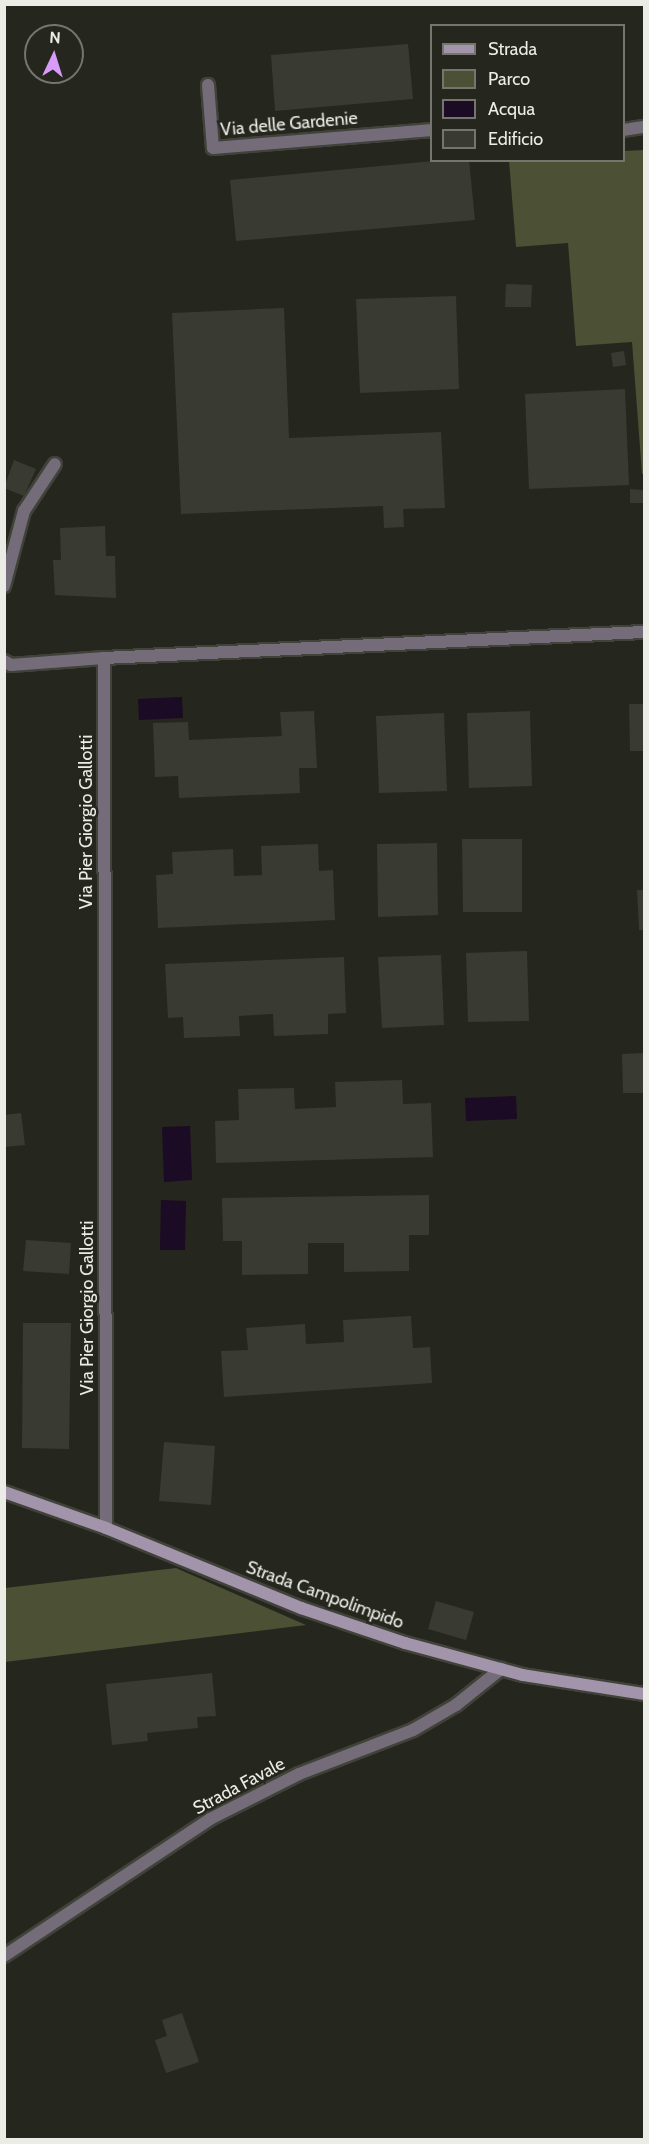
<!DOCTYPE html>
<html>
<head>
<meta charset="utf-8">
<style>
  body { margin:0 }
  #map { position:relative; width:649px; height:2144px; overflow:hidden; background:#25261d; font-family:Cabin,sans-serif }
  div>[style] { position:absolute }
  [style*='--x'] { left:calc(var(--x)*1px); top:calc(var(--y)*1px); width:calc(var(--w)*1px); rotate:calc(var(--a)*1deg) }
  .green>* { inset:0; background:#4c5034 }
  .water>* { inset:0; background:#1b0b24 }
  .building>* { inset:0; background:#393a31 }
  .roads { filter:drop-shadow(2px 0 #414239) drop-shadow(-2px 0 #414239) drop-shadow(0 2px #414239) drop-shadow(0 -2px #414239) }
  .street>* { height:12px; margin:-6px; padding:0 6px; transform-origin:6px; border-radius:6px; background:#756c7a }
  .secondary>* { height:12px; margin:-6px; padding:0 6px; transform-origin:6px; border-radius:6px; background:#a294aa }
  span { translate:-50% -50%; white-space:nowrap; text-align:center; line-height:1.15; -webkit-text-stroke:5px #25261d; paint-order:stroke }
  .street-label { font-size:18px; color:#eaece5 }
  .frame { position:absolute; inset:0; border:6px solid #eaece5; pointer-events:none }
  .legend { position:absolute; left:430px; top:24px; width:195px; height:138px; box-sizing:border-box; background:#25261d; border:2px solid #74756d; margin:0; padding:8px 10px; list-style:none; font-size:18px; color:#eaece5 }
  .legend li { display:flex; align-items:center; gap:12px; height:30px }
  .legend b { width:30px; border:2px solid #74756d }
  .north { position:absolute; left:24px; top:24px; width:60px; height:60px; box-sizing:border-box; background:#25261d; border:2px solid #74756d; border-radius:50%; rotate:4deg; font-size:16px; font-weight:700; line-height:24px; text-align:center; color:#eaece5 }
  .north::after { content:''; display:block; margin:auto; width:21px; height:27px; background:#d89bf8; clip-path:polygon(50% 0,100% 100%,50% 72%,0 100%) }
</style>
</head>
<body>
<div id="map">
  <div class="green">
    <i style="clip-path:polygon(644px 150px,644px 474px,642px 474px,632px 342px,576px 346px,568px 243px,516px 247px,509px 161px,624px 160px,624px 151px)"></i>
    <i style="clip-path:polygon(176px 1568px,306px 1625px,5px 1662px,5px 1588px)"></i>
  </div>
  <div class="water">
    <i style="clip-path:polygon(182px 697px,183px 718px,139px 720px,138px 699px)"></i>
    <i style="clip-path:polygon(516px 1096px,517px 1119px,466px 1121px,465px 1098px)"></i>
    <i style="clip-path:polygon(190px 1126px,192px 1180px,164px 1182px,162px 1127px)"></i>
    <i style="clip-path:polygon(161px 1200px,186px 1201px,185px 1250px,160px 1250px)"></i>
  </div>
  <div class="building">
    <i style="clip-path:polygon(408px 44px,413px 99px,275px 111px,271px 55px)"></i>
    <i style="clip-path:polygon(444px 160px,469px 160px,475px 220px,236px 241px,230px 180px)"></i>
    <i style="clip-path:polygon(506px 284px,532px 285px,531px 307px,505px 307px)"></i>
    <i style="clip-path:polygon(456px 296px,459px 389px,360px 393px,356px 299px)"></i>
    <i style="clip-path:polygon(284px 308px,289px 438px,441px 432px,445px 508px,403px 509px,404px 527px,384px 528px,383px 506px,181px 514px,172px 313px)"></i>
    <i style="clip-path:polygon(624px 351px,626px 365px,613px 367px,611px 353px)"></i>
    <i style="clip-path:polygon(625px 389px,629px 485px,529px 489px,525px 394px)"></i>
    <i style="clip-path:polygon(14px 460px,36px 469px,24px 496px,4px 488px)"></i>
    <i style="clip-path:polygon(630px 489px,644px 490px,644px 503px,630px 503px)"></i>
    <i style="clip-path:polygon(105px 526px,106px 556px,115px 556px,116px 598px,55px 595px,53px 560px,61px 560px,60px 528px)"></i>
    <i style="clip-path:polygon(629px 704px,644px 704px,644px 751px,630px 751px)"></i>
    <i style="clip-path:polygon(314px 711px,317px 768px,299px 768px,300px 793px,179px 798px,178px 776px,155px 777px,153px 723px,188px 722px,189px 740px,282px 736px,280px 712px)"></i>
    <i style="clip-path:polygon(530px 711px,532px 786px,469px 788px,467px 713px)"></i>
    <i style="clip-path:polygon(444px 713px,447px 791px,379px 793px,376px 716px)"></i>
    <i style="clip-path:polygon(462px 839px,522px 839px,522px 912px,463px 912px)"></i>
    <i style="clip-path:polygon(437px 843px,438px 915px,378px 917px,377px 844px)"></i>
    <i style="clip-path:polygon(318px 844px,319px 871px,333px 870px,335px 920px,158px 928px,156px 875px,173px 874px,172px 852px,233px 849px,234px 876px,262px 875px,261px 846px)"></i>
    <i style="clip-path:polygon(637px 890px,644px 890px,644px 930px,639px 930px)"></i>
    <i style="clip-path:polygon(527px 951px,529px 1021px,468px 1022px,466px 953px)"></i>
    <i style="clip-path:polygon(441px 955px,444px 1025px,382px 1028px,378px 957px)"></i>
    <i style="clip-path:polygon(344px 957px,346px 1013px,328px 1014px,328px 1034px,274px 1036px,273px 1014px,239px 1016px,240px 1036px,184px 1038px,183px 1017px,168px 1018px,165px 964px)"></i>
    <i style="clip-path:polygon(644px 1053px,644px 1093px,623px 1093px,622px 1054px)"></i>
    <i style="clip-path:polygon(402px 1080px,403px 1104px,431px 1103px,433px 1157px,216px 1163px,215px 1121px,239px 1120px,238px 1089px,294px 1088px,295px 1109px,336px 1107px,335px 1082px)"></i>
    <i style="clip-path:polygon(21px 1113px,25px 1145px,4px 1147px,4px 1115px)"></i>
    <i style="clip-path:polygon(429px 1195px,429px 1235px,409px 1235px,409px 1271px,344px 1272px,344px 1243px,308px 1243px,308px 1274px,242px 1275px,242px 1241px,223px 1241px,222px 1198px)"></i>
    <i style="clip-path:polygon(26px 1240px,71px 1243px,69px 1274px,23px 1271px)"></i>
    <i style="clip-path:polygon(411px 1316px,413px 1348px,430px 1347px,432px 1383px,224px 1397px,221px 1351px,248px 1350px,246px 1328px,305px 1324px,306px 1344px,344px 1342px,343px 1320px)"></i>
    <i style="clip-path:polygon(23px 1323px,71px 1323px,69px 1449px,22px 1448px)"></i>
    <i style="clip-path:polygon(164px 1442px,215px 1446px,211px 1505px,159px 1501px)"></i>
    <i style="clip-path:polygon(436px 1601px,474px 1612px,466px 1640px,428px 1629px)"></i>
    <i style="clip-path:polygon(212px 1673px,216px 1716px,197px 1717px,198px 1728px,147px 1733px,148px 1741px,112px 1745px,106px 1684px)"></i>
    <i style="clip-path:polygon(182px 2013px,199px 2062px,166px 2073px,155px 2040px,167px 2036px,162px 2020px)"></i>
  </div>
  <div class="roads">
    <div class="street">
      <i style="--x:208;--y:85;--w:63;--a:85.5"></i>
      <i style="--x:213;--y:148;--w:220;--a:-4.7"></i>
      <i style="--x:624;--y:130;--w:20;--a:-9"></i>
      <i style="--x:4;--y:586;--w:78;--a:-75.1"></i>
      <i style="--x:24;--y:511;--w:56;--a:-56.6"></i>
      <i style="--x:4;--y:661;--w:8;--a:30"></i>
      <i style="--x:11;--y:665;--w:93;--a:-4.3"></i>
      <i style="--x:106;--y:1528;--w:870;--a:-90.13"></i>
      <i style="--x:104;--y:658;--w:541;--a:-2.76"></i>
      <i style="--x:4;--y:1956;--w:247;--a:-33.6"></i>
      <i style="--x:210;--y:1819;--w:100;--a:-26.8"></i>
      <i style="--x:299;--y:1774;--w:122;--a:-21.1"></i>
      <i style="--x:413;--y:1730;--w:50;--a:-30.2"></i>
      <i style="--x:456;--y:1705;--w:58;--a:-38.7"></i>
    </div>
    <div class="secondary">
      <i style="--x:4;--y:1492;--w:108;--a:19.4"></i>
      <i style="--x:106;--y:1528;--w:211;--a:22.3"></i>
      <i style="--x:301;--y:1608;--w:110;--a:18.6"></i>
      <i style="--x:405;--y:1643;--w:122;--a:15.2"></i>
      <i style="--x:523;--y:1675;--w:122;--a:8.9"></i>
    </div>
  </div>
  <div class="street-label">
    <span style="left:289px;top:124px;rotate:-5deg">Via delle Gardenie</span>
    <span style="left:86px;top:822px;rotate:-90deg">Via Pier Giorgio Gallotti</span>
    <span style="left:87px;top:1308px;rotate:-90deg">Via Pier Giorgio Gallotti</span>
    <span style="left:325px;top:1595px;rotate:20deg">Strada Campolimpido</span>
    <span style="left:239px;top:1786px;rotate:-28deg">Strada Favale</span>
  </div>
  <div class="frame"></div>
  <ul class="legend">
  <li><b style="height:8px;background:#a294aa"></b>Strada</li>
  <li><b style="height:16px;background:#4c5034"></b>Parco</li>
  <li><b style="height:16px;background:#1b0b24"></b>Acqua</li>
  <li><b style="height:16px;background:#393a31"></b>Edificio</li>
  </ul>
  <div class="north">N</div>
</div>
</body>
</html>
